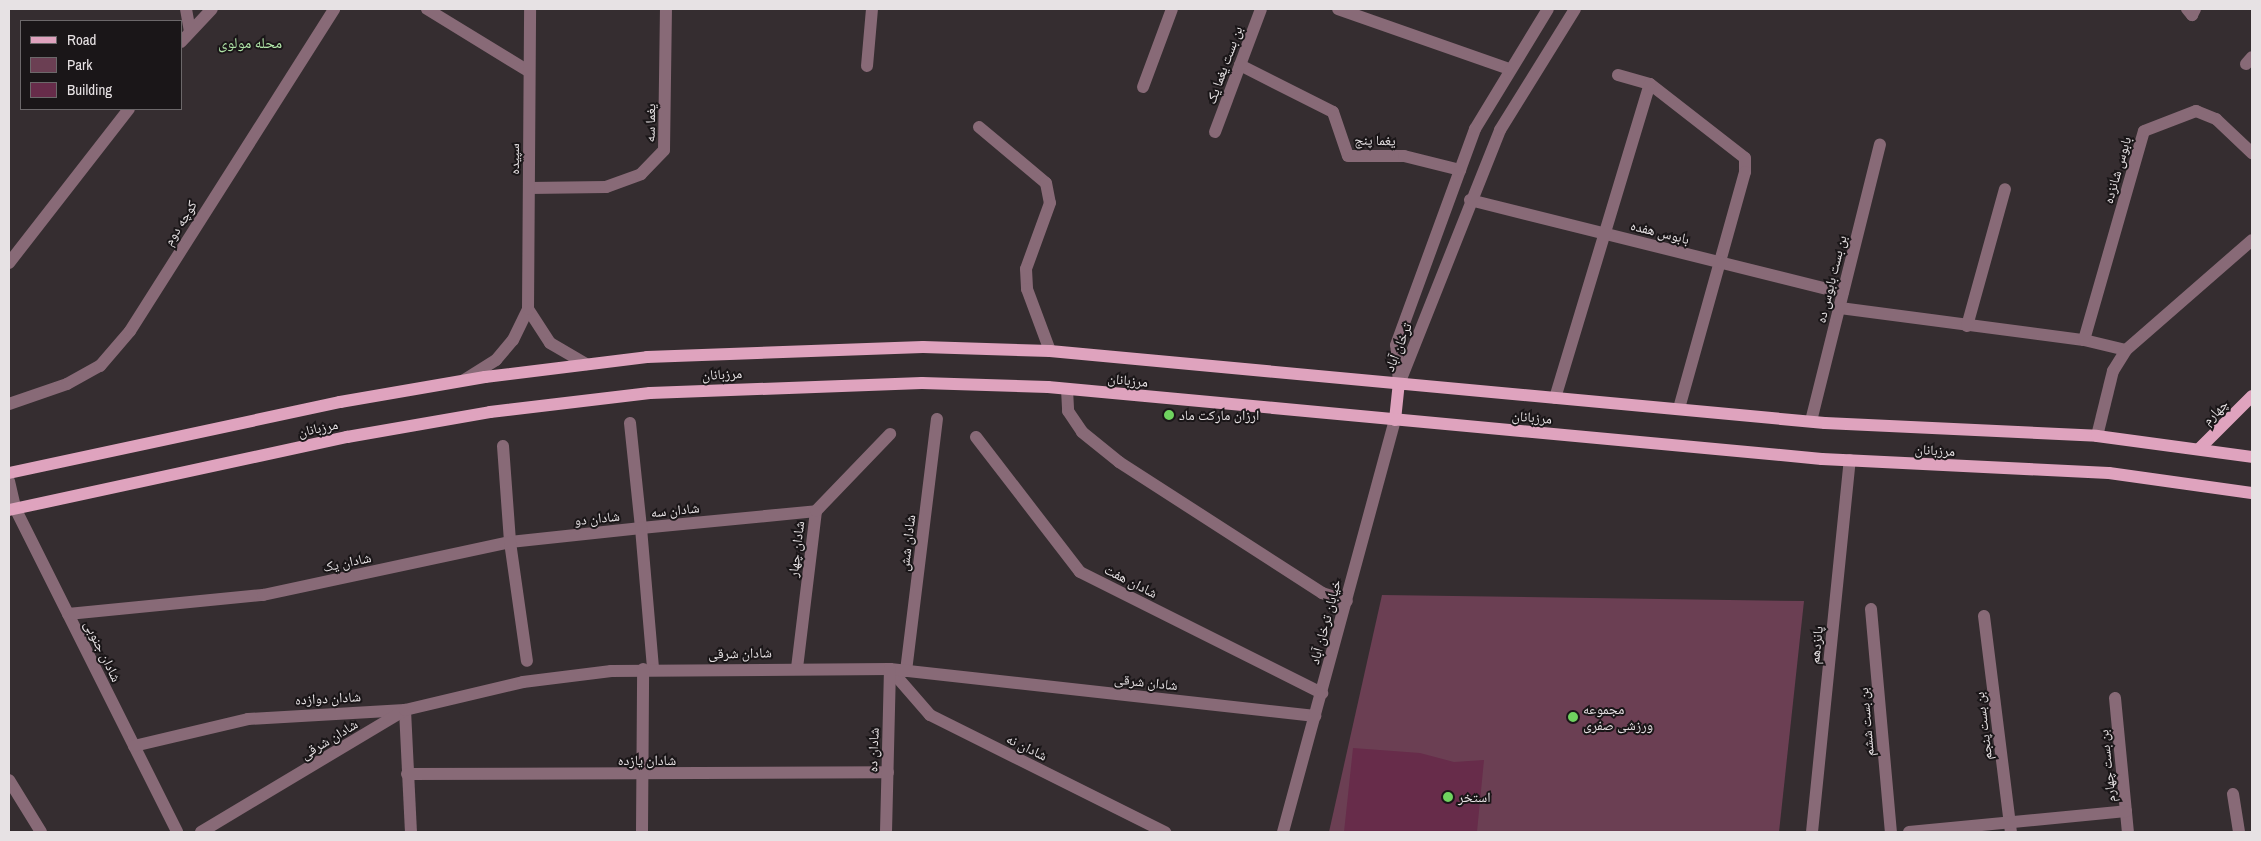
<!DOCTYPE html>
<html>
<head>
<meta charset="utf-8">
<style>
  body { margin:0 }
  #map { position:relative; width:2261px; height:841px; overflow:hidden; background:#352d30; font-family:"Archivo Narrow","Noto Naskh Arabic",sans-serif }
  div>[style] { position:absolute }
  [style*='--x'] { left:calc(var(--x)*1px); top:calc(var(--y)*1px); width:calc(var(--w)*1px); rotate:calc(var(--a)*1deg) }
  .green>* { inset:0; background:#6b3f53 }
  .building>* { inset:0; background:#672c4a }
  .minor>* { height:12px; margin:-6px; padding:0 6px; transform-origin:6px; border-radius:6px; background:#886a77 }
  .major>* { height:12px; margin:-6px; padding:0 6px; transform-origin:6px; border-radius:6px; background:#dfa3be }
  .dots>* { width:14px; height:14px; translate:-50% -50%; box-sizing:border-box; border:2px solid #1a1618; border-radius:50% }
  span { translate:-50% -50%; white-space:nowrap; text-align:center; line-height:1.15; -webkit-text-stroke:4px #1a1618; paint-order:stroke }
  .street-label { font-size:14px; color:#e7e2e4 }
  .poi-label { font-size:14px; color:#e7e2e4 }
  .left { translate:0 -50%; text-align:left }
  .neighbourhood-label { font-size:15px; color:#b1e6a8 }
  .frame { position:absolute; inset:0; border:10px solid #e7e2e4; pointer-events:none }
  .legend { position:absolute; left:20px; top:20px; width:162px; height:90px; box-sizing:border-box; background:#1a1618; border:1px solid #6c686a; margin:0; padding:6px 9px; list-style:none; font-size:15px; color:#e7e2e4 }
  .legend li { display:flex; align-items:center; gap:10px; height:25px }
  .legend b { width:25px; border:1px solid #6c686a }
</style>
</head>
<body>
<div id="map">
  <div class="green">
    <i style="clip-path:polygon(1382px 595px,1804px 601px,1779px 832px,1329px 832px)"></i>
  </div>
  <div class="building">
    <i style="clip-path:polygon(1353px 748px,1420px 753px,1454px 762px,1484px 760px,1477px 832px,1344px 832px)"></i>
  </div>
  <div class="minor">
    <i style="--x:186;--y:9;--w:22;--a:80"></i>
    <i style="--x:427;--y:9;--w:119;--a:31.5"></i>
    <i style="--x:1338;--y:9;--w:181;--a:19.3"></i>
    <i style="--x:2187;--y:9;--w:8;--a:50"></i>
    <i style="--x:2192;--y:15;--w:7;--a:-63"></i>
    <i style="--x:181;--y:42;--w:45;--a:-46.8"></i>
    <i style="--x:2246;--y:64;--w:9;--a:-49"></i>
    <i style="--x:1240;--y:65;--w:104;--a:26.8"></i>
    <i style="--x:1333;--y:112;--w:46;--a:71.2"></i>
    <i style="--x:1348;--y:156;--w:56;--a:0"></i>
    <i style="--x:1404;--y:156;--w:58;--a:14"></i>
    <i style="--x:867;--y:66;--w:57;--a:-85"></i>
    <i style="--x:1618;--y:75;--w:33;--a:16"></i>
    <i style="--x:1650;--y:84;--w:120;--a:37.9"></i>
    <i style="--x:1745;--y:158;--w:14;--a:90"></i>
    <i style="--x:1745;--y:172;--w:246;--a:105.6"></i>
    <i style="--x:1143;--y:87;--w:83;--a:-69.6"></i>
    <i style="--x:979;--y:127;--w:87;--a:39.9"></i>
    <i style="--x:1046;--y:183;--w:20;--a:79"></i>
    <i style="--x:1050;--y:203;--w:70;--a:110"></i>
    <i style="--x:1026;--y:269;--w:20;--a:87"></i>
    <i style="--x:1027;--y:289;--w:66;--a:69.6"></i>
    <i style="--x:1215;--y:132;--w:131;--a:-69.5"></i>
    <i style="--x:529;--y:188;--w:77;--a:-0.7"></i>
    <i style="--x:606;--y:187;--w:37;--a:-20"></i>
    <i style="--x:641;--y:174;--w:33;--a:-46"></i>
    <i style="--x:664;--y:150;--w:141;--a:-89.2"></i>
    <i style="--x:1470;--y:200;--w:384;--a:14"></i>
    <i style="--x:9;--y:263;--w:195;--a:-52.1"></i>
    <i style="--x:1840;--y:308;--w:246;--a:7.5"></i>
    <i style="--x:2084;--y:340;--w:43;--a:13.4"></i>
    <i style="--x:2126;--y:350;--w:167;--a:-41.1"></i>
    <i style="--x:528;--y:309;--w:40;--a:57.1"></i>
    <i style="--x:550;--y:343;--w:42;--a:30.3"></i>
    <i style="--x:1967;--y:326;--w:142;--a:-74.5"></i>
    <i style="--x:2084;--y:340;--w:217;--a:-74"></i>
    <i style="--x:2144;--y:131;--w:56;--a:-21"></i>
    <i style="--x:2196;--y:111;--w:22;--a:22"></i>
    <i style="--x:2216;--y:119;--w:50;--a:43.4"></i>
    <i style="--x:464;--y:380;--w:38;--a:-32"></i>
    <i style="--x:496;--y:360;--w:26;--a:-50"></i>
    <i style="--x:513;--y:340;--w:34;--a:-64"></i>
    <i style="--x:528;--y:309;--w:300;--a:-89.6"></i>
    <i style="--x:1399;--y:384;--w:273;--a:-68.3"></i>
    <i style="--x:1500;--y:130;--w:142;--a:-58.2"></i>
    <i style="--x:1399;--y:384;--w:39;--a:-94"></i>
    <i style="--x:1396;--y:345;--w:230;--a:-69.9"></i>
    <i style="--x:1475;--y:129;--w:140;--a:-58.7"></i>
    <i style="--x:1067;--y:389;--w:22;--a:87"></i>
    <i style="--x:1068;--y:411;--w:25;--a:56"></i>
    <i style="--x:1082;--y:432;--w:48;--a:39"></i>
    <i style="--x:1119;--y:462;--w:242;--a:32.8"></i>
    <i style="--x:1322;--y:593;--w:26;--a:18"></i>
    <i style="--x:1555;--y:398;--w:328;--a:-73.2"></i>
    <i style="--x:9;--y:404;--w:61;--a:-19"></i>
    <i style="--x:67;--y:384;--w:38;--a:-29"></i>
    <i style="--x:100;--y:366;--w:46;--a:-49.4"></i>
    <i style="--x:130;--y:331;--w:381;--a:-57.6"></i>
    <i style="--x:1811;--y:421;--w:285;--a:-76"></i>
    <i style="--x:630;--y:423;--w:106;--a:84"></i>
    <i style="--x:641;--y:528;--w:176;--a:-5.5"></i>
    <i style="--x:2097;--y:436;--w:67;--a:-76.2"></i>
    <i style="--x:2113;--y:371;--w:25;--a:-58"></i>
    <i style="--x:976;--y:437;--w:170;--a:52.4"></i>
    <i style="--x:1080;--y:572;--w:271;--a:26.6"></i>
    <i style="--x:503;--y:446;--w:96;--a:85.8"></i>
    <i style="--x:510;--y:542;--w:132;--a:-6.1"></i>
    <i style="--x:641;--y:528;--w:142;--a:85.1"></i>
    <i style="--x:9;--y:481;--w:28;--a:77"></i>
    <i style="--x:15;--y:508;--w:362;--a:63.4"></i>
    <i style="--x:1871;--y:609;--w:224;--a:84.9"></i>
    <i style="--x:68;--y:614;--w:196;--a:-5.6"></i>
    <i style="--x:263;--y:595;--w:253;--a:-12.1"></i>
    <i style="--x:510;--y:542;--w:120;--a:81.9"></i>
    <i style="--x:1984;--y:616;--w:218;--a:82.9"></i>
    <i style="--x:797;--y:668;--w:158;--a:-83.1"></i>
    <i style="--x:816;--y:511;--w:107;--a:-46.1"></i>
    <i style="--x:890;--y:669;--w:61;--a:49"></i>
    <i style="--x:930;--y:715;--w:263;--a:26.5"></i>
    <i style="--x:906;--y:671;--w:254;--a:-83"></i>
    <i style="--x:2115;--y:698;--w:135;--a:84.5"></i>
    <i style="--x:134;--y:746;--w:117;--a:-13.3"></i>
    <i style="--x:248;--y:719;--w:157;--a:-3.3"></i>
    <i style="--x:405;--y:710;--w:122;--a:87.2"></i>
    <i style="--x:407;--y:774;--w:481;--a:-0.2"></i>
    <i style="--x:9;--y:780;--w:61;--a:58.4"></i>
    <i style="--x:2233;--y:794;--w:38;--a:81"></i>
    <i style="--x:201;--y:832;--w:238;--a:-30.9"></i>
    <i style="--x:405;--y:710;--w:121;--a:-13.3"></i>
    <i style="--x:523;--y:682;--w:89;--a:-7.1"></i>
    <i style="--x:611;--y:671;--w:279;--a:-0.4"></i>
    <i style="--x:890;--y:669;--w:428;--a:6.3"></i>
    <i style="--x:642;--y:832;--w:163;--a:-89.6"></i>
    <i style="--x:886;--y:832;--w:163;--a:-88.6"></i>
    <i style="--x:1283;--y:832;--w:427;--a:-74.8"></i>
    <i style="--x:1812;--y:832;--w:374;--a:-84.2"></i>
    <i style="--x:1909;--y:832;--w:218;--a:-5.5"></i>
  </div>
  <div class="major">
    <i style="--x:1395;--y:420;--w:36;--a:-84"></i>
    <i style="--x:2199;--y:449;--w:75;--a:-45"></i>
    <i style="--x:9;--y:473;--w:339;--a:-12.1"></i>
    <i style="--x:340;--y:402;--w:147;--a:-9.8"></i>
    <i style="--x:485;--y:377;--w:163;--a:-7"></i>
    <i style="--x:647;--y:357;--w:276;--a:-2.1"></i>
    <i style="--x:923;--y:347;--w:127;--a:1.8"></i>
    <i style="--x:1050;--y:351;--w:778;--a:5.31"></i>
    <i style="--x:1825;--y:423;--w:272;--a:2.7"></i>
    <i style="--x:2097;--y:436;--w:156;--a:7.7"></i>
    <i style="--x:9;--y:510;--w:346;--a:-12.2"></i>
    <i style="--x:347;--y:437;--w:145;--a:-9.9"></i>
    <i style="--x:490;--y:412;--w:161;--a:-6.8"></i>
    <i style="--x:650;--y:393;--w:272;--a:-2.1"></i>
    <i style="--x:922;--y:383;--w:126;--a:1.8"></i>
    <i style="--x:1048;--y:387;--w:777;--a:5.31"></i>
    <i style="--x:1822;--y:459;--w:287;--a:2.8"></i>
    <i style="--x:2109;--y:473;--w:144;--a:8"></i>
  </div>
  <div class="dots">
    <i style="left:1169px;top:415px;background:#6fd35f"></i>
    <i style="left:1573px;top:717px;background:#6fd35f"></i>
    <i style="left:1448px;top:797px;background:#6fd35f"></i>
  </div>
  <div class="street-label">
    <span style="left:1224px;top:65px;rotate:-70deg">بن بست یغما یک</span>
    <span style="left:650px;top:123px;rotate:-89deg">یغما سه</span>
    <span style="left:1375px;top:140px;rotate:1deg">یغما پنج</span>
    <span style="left:514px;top:159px;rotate:-90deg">سپیده</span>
    <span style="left:2117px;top:170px;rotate:-74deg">بابوس شانزده</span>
    <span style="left:180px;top:223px;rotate:-58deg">کوچه دوم</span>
    <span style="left:1660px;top:232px;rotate:14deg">بابوس هفده</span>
    <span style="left:1831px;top:279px;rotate:-76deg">بن بست بابوس ده</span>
    <span style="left:1398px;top:347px;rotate:-68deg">ترخان آباد</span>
    <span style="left:722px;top:374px;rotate:-3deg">مرزبانان</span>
    <span style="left:1128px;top:380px;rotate:6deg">مرزبانان</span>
    <span style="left:2215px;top:412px;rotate:-45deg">چهارم</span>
    <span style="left:1532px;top:417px;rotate:5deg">مرزبانان</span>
    <span style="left:318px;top:428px;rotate:-12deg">مرزبانان</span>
    <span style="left:1935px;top:450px;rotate:3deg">مرزبانان</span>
    <span style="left:675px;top:510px;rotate:-6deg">شادان سه</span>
    <span style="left:597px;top:518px;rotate:-6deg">شادان دو</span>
    <span style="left:907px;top:543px;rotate:-83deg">شادان شش</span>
    <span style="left:796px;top:549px;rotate:-83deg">شادان چهار</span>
    <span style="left:347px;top:562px;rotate:-12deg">شادان یک</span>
    <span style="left:1131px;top:581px;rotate:27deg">شادان هفت</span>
    <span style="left:1325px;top:622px;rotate:-75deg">خیابان ترخان آباد</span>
    <span style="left:1816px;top:645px;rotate:-84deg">پانزدهم</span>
    <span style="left:103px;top:651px;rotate:64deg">شادان جنوبی</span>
    <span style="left:740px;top:653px;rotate:-1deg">شادان شرقی</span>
    <span style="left:1146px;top:682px;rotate:6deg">شادان شرقی</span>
    <span style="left:328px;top:698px;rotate:-3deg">شادان دوازده</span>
    <span style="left:1866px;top:722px;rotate:-95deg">بن بست ششم</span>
    <span style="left:1983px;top:726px;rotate:-97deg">بن بست پنجم</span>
    <span style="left:329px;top:739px;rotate:-31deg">شادان شرقی</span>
    <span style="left:1027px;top:747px;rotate:26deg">شادان نه</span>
    <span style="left:873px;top:750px;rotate:-88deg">شادان ده</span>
    <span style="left:647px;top:760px">شادان یازده</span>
    <span style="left:2107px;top:766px;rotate:-96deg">بن بست چهارم</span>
  </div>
  <div class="poi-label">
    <span class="left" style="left:1179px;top:415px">ارزان مارکت ماد</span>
    <span class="left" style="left:1583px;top:717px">مجموعه<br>ورزشی صفری</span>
    <span class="left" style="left:1458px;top:797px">استخر</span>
  </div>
  <div class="neighbourhood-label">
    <span style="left:250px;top:43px">محله مولوی</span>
  </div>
  <div class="frame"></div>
  <ul class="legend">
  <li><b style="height:6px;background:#dfa3be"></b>Road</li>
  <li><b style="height:14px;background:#6b3f53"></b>Park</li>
  <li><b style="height:14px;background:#672c4a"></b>Building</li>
  </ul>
</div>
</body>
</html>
